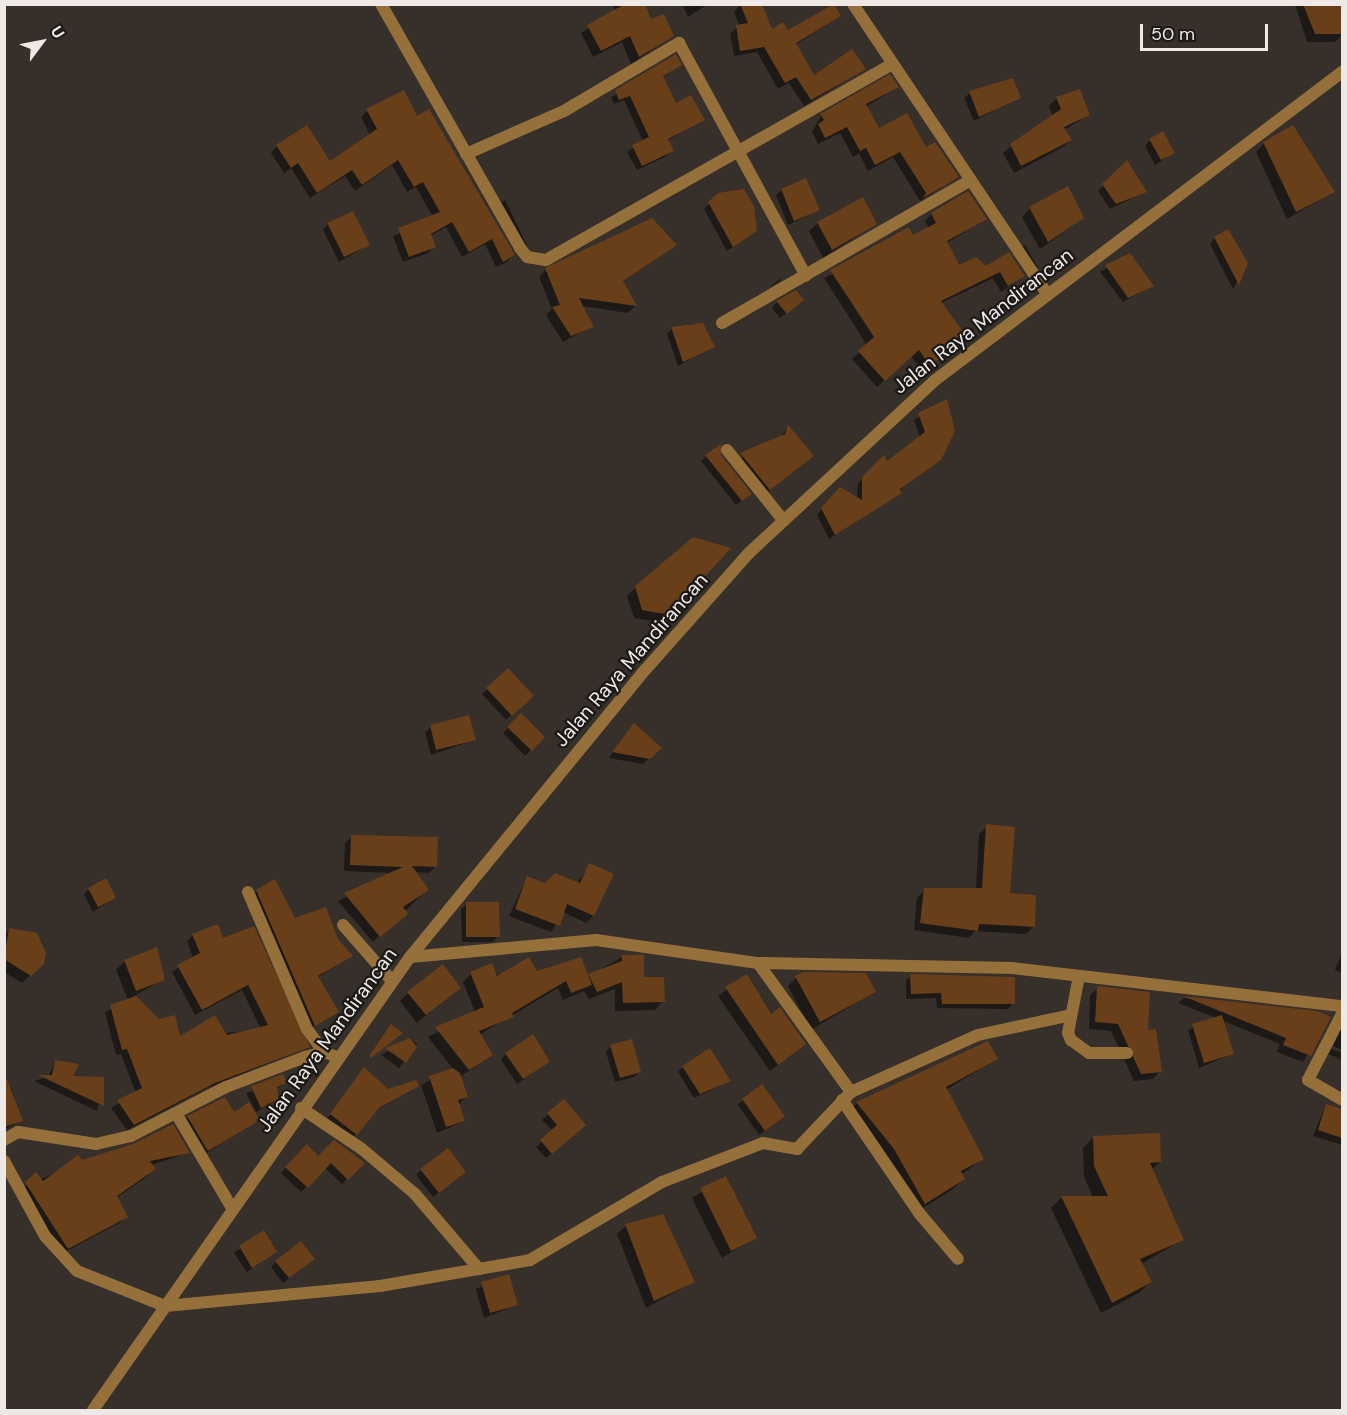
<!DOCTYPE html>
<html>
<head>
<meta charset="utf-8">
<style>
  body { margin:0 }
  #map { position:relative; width:1347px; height:1415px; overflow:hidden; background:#362f2a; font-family:"DM Sans",sans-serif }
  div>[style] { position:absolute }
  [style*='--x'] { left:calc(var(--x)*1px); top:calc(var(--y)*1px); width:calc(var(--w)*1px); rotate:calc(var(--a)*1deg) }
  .shadow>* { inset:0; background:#0007 }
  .building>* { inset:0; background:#693f1a }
  .minor>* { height:12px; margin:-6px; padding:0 6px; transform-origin:6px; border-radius:6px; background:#96703b }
  .tertiary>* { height:12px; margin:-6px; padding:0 6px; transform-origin:6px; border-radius:6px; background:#96703b }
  span { translate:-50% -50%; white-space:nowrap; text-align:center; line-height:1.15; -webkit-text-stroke:4.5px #1b1816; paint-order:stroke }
  .street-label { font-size:20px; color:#eee9e6 }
  .frame { position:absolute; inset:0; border:6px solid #eee9e6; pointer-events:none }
  .north { position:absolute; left:12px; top:12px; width:60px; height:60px; -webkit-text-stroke:4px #1b1816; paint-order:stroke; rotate:58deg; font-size:16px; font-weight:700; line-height:24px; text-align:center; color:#eee9e6 }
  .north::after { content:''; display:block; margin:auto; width:21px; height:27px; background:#eee9e6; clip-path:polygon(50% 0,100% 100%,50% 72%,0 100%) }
  .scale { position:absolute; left:1140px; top:24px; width:128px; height:27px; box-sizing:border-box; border:3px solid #eee9e6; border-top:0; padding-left:8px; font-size:18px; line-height:21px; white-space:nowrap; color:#eee9e6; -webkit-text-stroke:4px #1b1816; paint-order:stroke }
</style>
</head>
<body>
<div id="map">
  <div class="shadow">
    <i style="clip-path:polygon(612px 4px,644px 4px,651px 21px,672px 36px,631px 64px,622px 42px,593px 57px,581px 33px,615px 11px)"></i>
    <i style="clip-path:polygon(682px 4px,708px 4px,688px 17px)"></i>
    <i style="clip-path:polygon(1295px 4px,1342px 4px,1342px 35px,1335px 42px,1307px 42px)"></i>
    <i style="clip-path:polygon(740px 5px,771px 31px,788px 32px,840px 16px,795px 45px,814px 77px,864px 69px,804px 106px,789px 83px,778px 89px,757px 52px,734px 56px,730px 33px,740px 26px,734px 12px)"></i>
    <i style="clip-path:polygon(680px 65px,662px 77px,675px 105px,703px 119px,667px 141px,672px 150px,667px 156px,637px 170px,627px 152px,643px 141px,624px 100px,614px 104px,611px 97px)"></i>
    <i style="clip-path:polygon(890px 76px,897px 87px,866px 107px,879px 130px,957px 177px,920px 201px,893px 157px,868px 171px,859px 153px,853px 157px,840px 133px,818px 144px,812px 132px,821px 116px)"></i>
    <i style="clip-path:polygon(970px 93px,1019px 97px,974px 121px,964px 98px)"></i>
    <i style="clip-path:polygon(1057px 98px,1089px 115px,1064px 130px,1070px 140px,1063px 147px,1014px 173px,1003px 153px,1053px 116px,1049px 106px)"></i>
    <i style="clip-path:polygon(367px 111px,416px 118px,513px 255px,507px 262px,496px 267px,485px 244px,462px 257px,446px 227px,430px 236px,434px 246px,428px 253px,403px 262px,393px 236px,433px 217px,416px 187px,407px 192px,392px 165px,355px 191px,345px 176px,310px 198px,291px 168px,284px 173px,271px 153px,277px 146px,330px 163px,370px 135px,361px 117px)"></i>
    <i style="clip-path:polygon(1150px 140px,1173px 153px,1155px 165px,1145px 146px)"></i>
    <i style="clip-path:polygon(1264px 143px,1333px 192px,1287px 219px,1256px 152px)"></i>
    <i style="clip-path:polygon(1126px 162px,1145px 192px,1110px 209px,1098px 191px)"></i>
    <i style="clip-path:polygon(782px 190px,818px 210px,788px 225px,776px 195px)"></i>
    <i style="clip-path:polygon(718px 195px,756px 231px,727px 251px,704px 209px)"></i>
    <i style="clip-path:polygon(505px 200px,527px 245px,519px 252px,494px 209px)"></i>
    <i style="clip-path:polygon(1030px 208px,1083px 218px,1040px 249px,1022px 217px)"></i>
    <i style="clip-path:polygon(932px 214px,985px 219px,947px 243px,959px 267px,1023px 276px,1001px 292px,993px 278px,941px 303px,966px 339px,923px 372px,911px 356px,877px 387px,852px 359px,867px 345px,824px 278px,929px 228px,925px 221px)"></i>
    <i style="clip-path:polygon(818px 223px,875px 224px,823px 258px,809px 231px)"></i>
    <i style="clip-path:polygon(328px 224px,368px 245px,339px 262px,323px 230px)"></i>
    <i style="clip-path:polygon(1215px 238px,1246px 263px,1233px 289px,1210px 244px)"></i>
    <i style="clip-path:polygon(675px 245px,622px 282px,635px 306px,628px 313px,582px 306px,592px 326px,563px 342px,546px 315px,552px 309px,539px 277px,546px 269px)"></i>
    <i style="clip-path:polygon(1025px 245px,1038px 268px,1034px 272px,1019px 251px)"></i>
    <i style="clip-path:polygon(1129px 255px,1152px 285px,1123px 302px,1100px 272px)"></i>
    <i style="clip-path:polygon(783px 276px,779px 282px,770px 287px)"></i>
    <i style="clip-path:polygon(777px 302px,797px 306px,780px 318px,772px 308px)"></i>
    <i style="clip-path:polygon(672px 328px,713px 346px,678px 366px,667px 334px)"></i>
    <i style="clip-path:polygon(946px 401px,900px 493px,829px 539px,817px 515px,835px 494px,857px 499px,858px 483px,884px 457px,886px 463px,920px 437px,914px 420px)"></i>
    <i style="clip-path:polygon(788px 427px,804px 463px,761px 497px,734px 462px,780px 438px)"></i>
    <i style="clip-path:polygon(706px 456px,719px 456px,744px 499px,736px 505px,701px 461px)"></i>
    <i style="clip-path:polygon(636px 587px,669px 613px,660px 622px,634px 618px,627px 596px)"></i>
    <i style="clip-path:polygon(508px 670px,532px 696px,506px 720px,482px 694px)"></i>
    <i style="clip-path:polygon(521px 715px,543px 737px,525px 756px,503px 733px)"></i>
    <i style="clip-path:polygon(431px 727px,474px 740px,431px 755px,425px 732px)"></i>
    <i style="clip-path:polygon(629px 730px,660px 748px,643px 764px,609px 758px)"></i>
    <i style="clip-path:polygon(987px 826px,1008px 895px,1034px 926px,1026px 934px,975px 931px,969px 938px,914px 930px,917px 898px,925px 890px,976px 889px,979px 834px)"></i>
    <i style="clip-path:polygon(352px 837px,436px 866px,429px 873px,415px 872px,427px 890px,373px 942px,338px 901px,394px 873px,344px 871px,345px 843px)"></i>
    <i style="clip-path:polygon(590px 865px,593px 916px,586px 923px,563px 912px,551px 932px,509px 916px,527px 878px,545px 885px,577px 883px)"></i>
    <i style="clip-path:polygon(89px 889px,114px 898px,93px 912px,84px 894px)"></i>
    <i style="clip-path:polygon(257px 891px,294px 920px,336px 939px,351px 956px,317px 978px,337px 1012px,308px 1030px,250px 897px)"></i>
    <i style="clip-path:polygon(467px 904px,498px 936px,493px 942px,462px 942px,461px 909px)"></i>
    <i style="clip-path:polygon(10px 930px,42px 963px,22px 983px,4px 972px,4px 935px)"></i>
    <i style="clip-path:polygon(193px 935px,222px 940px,308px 1047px,207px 1088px,127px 1130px,111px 1108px,136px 1093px,121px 1054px,116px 1055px,105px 1012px,128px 1000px,116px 970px,125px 961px,164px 979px,134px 996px,179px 1039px,261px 1029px,242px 990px,195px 1015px,172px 972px,193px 958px,187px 941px)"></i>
    <i style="clip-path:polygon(1342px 953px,1342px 973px,1335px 970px)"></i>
    <i style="clip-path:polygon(622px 957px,663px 1001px,655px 1010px,615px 1011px,615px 989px,589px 999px,584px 991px,563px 1000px,558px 988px,479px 1035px,492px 1055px,460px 1077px,467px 1096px,458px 1105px,464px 1121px,437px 1133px,421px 1085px,453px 1069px,428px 1037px,475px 1012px,463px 982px,471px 974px,587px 977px)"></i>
    <i style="clip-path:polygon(747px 976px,771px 1016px,804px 1044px,770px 1071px,718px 996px)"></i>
    <i style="clip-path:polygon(911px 976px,1013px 1003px,1008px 1009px,937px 1008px,936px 998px,906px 999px,906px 981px)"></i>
    <i style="clip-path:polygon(796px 978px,874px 992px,811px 1030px,788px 986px)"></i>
    <i style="clip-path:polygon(459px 988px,417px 1023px,400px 1001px,408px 993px)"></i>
    <i style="clip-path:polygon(1098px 988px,1146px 1032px,1160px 1071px,1153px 1079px,1134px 1081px,1111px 1031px,1089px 1029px,1090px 995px)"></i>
    <i style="clip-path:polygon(1184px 998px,1329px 1018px,1303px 1062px,1277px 1052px,1280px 1044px,1223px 1021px,1232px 1054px,1199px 1068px,1188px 1030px,1216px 1018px,1178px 1003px)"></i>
    <i style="clip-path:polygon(1342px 1025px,1342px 1050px,1333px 1046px)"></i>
    <i style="clip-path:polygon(410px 1039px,417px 1044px,399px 1068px,381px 1055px)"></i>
    <i style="clip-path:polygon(611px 1046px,640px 1071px,634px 1077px,615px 1082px,606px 1052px)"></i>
    <i style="clip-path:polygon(1331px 1049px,1342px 1053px,1342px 1060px,1329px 1054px)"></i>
    <i style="clip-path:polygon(506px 1054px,548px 1062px,517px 1084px,501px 1060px)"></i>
    <i style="clip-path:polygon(996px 1059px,946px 1090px,983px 1158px,961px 1175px,963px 1179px,953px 1189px,915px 1213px,848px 1112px,857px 1103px)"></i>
    <i style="clip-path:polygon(55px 1062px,70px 1078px,103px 1079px,97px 1111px,34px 1081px,48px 1077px)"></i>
    <i style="clip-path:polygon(683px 1067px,730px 1081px,694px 1098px,678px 1072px)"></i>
    <i style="clip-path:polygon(364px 1069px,387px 1091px,417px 1086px,374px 1112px,350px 1140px,326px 1120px)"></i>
    <i style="clip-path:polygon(285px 1083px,276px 1089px,278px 1099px,256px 1112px,246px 1093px)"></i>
    <i style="clip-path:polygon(11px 1088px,21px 1121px,4px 1130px,4px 1090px)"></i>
    <i style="clip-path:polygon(743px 1100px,777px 1122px,759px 1135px,738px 1105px)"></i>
    <i style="clip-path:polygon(564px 1101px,579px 1130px,546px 1158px,536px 1147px,553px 1131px,542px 1120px)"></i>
    <i style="clip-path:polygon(1326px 1105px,1342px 1111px,1342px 1145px,1313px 1136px)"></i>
    <i style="clip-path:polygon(234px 1114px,258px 1120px,202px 1156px,183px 1123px,188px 1117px)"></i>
    <i style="clip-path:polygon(1094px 1137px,1160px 1162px,1151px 1170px,1182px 1240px,1141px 1264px,1150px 1282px,1139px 1293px,1101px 1313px,1051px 1208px,1061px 1198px,1093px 1197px,1084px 1177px,1083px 1148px)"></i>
    <i style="clip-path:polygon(307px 1147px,318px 1158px,363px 1163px,342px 1184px,325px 1168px,301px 1192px,281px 1173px)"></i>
    <i style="clip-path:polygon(188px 1153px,151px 1165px,148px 1176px,116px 1198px,126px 1217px,119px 1223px,61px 1254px,19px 1189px,81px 1161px)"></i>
    <i style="clip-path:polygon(421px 1170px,459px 1177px,433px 1197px,416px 1175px)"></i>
    <i style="clip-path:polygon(725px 1178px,755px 1237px,722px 1258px,692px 1198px)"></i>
    <i style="clip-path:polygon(626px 1226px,693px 1282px,646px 1308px,617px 1234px)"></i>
    <i style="clip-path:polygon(263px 1232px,276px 1251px,247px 1272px,234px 1253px)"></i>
    <i style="clip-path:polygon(276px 1262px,307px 1264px,283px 1283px,271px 1267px)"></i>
    <i style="clip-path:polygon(508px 1276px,516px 1305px,484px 1318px,476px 1289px)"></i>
  </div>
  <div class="building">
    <i style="clip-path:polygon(625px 4px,645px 4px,651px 19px,664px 14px,674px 36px,639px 57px,630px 36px,601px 51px,587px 25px)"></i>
    <i style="clip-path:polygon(740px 4px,762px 4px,772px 29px,783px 22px,788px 30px,834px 4px,841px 16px,796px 43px,814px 75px,852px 49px,866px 69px,811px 100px,796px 77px,785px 83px,764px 47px,740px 51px,736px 25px,748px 23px)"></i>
    <i style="clip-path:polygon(1303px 4px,1342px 4px,1342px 34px,1315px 34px)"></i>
    <i style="clip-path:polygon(676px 54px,682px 65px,663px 76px,676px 103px,691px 95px,705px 120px,668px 139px,674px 151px,642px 166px,632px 145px,649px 137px,630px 96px,619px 100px,615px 90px)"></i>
    <i style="clip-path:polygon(890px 74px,899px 87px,866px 104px,879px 128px,907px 113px,926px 147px,935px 142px,959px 177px,923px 198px,926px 193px,900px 152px,875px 165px,866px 148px,860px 151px,847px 127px,825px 138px,818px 124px,824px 120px,820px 114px)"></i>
    <i style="clip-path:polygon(1013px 78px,1021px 98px,979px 117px,969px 91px)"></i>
    <i style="clip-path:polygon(1080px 89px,1090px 115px,1064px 127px,1072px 140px,1021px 166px,1010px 144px,1061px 109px,1056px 97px)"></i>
    <i style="clip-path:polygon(404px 90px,417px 116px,429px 109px,515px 255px,503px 262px,492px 239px,469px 252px,452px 222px,431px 234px,436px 247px,409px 257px,398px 228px,440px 212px,423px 182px,414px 187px,398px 160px,362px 185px,352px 170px,317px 193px,298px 163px,291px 168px,276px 145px,307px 125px,330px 161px,377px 129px,366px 109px)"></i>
    <i style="clip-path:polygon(1293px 125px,1335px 192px,1296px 212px,1263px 142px)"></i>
    <i style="clip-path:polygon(1163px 131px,1175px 153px,1161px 160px,1149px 139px)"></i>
    <i style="clip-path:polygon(1127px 160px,1147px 192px,1116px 204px,1102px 184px)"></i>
    <i style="clip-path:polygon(806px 178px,820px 210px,794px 221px,781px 189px)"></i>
    <i style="clip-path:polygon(1068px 186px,1084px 218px,1048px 242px,1029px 207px)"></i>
    <i style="clip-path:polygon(744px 189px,754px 206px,757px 231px,733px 247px,708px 202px,718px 193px)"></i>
    <i style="clip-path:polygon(968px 191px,987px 219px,947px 241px,959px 265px,976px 257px,986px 266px,1009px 252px,1025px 276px,1008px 286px,1000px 272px,941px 301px,968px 339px,930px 366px,919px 350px,885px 381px,858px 351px,874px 337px,830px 270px,909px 227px,913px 235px,936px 223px,931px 213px)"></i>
    <i style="clip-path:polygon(863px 197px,877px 224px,832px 250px,817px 222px)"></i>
    <i style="clip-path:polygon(353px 211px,370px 245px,344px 257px,327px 223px)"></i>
    <i style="clip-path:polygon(652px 218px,677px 245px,623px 281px,637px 306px,579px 298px,594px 327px,571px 336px,552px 307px,560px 305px,545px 268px)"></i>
    <i style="clip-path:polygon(1228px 229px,1248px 263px,1239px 285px,1214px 237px)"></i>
    <i style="clip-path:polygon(1130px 253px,1154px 286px,1128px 298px,1105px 265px)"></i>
    <i style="clip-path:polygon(796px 290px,804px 300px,787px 314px,776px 301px)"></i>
    <i style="clip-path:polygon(703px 323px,715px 347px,683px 362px,671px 327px)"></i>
    <i style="clip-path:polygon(947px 399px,955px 431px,941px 460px,900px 489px,902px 493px,835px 535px,821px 508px,840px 487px,862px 500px,862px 477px,884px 455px,887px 461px,925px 432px,918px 413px)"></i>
    <i style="clip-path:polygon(788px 425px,814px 456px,770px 490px,740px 453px,785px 434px)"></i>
    <i style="clip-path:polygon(721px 444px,721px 455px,752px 494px,742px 501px,705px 455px)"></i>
    <i style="clip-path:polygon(693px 537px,731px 548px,670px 615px,642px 610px,635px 586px)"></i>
    <i style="clip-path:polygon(508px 668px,534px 696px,512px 716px,486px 688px)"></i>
    <i style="clip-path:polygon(521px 713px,545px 737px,532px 751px,507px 727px)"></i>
    <i style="clip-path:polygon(469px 715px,476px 740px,436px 750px,430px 725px)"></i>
    <i style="clip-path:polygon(634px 723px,662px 748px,650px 759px,612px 752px)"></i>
    <i style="clip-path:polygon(986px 824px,1015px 827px,1010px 893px,1036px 895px,1035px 927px,979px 924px,978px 931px,920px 923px,924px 888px,982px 888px)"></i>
    <i style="clip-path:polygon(351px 835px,438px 837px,437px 867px,412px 866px,429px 890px,403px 907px,408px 914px,380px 937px,344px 893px,403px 867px,350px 865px)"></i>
    <i style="clip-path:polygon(589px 863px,614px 874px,594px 916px,567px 904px,560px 926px,515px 909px,527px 876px,545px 883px,555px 873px,580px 883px)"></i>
    <i style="clip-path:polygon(106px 878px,116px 898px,98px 907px,88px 888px)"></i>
    <i style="clip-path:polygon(275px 879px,295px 918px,326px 907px,338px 939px,353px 956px,318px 976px,339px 1012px,315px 1026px,256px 890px)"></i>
    <i style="clip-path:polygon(466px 902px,499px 902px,500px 937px,466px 937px)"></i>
    <i style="clip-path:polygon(218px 924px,223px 938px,254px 926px,310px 1047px,215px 1083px,134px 1125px,117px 1100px,142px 1088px,127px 1049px,122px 1050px,110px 1005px,136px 996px,159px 1019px,175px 1015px,180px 1036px,215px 1015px,227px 1035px,268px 1025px,248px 985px,202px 1010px,177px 965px,200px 953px,192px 934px)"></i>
    <i style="clip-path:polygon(9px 928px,37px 933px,46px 953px,44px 964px,31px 976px,4px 959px)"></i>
    <i style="clip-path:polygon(157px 947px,165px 980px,136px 991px,124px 960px)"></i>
    <i style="clip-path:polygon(622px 955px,644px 955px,644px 977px,664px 977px,665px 1002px,623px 1003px,622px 982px,597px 992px,588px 974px,622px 961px)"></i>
    <i style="clip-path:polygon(529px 957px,537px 971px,581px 957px,592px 985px,571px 993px,566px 981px,512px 1013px,514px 1017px,479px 1031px,493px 1055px,469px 1070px,435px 1027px,484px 1007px,470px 972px,492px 963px,497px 976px)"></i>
    <i style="clip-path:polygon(443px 964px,461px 988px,426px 1015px,407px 992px)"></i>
    <i style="clip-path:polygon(803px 972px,866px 973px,876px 992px,820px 1022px,795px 976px)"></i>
    <i style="clip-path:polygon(747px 974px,771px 1014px,780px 1007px,806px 1044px,778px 1065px,725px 987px)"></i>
    <i style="clip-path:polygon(910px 974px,1015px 977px,1015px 1004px,942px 1004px,941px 993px,911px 994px)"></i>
    <i style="clip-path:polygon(1097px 986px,1150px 992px,1148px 1030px,1156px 1029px,1162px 1072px,1141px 1074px,1118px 1024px,1095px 1022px)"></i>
    <i style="clip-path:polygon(1183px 996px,1317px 1011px,1331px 1017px,1311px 1056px,1283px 1045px,1286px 1038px)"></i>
    <i style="clip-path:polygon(1222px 1015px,1234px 1054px,1204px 1063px,1192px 1024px)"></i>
    <i style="clip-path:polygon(391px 1024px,403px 1033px,371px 1058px,369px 1056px)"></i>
    <i style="clip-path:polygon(533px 1034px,550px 1062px,523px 1079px,505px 1053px)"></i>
    <i style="clip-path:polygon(410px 1038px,417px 1047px,406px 1063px,385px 1048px)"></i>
    <i style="clip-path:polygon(632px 1039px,641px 1072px,620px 1078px,610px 1045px)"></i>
    <i style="clip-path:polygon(988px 1041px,998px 1059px,946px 1087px,984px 1159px,961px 1171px,965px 1179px,925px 1204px,894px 1149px,856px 1102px)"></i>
    <i style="clip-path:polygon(710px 1048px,731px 1081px,700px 1094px,682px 1066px)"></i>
    <i style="clip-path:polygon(55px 1060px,79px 1064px,73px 1076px,104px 1077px,104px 1106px,38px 1075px,52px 1075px)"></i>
    <i style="clip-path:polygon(364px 1067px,388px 1089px,416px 1080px,419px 1086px,379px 1108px,357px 1135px,330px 1114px)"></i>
    <i style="clip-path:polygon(453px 1068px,460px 1073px,468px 1097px,458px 1100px,465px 1121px,446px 1127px,429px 1076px)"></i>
    <i style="clip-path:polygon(4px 1072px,23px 1121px,4px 1127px)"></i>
    <i style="clip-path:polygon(283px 1074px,287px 1083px,277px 1087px,279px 1099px,261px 1108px,251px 1086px)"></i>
    <i style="clip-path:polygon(762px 1084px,785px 1116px,765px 1131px,742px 1099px)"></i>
    <i style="clip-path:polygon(225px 1097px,234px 1112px,249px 1102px,260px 1120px,208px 1151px,187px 1116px)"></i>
    <i style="clip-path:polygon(564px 1099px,586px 1125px,552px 1154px,540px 1140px,557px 1125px,547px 1113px)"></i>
    <i style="clip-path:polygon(1326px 1104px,1342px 1109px,1342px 1138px,1318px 1130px)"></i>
    <i style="clip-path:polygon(173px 1124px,190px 1153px,150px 1161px,156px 1169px,117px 1196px,128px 1217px,68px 1249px,25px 1182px,36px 1172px,43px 1181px,78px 1155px,82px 1160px,133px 1144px)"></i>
    <i style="clip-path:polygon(1160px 1133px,1161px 1162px,1150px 1163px,1184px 1240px,1140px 1259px,1152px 1282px,1112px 1303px,1061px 1196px,1108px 1196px,1094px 1166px,1093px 1136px)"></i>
    <i style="clip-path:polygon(334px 1140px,365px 1163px,348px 1180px,331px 1163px,308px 1188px,285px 1167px,307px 1144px,318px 1156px)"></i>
    <i style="clip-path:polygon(448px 1148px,466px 1172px,439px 1193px,420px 1169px)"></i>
    <i style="clip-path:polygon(726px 1176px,757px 1238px,731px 1251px,700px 1188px)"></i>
    <i style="clip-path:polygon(663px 1214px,695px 1282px,654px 1301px,625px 1224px)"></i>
    <i style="clip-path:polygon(264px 1230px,277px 1252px,252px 1268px,239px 1246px)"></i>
    <i style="clip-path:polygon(301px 1241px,315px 1259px,289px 1278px,275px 1261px)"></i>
    <i style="clip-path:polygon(509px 1274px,518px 1305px,490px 1313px,481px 1282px)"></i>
  </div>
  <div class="minor">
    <i style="--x:381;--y:4;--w:281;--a:60.3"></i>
    <i style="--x:520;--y:248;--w:11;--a:52"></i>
    <i style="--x:527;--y:257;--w:19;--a:9"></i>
    <i style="--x:546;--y:260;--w:398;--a:-29.5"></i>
    <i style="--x:853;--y:4;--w:349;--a:56.2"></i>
    <i style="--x:466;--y:154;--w:107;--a:-23.7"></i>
    <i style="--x:564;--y:111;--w:134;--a:-30.6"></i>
    <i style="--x:679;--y:43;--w:265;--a:61.4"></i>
    <i style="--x:722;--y:323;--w:287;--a:-29.9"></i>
    <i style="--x:727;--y:450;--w:90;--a:51.3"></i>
    <i style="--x:248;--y:892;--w:149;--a:66.7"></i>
    <i style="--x:307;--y:1029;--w:29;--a:54"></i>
    <i style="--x:343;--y:925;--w:74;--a:48.8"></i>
    <i style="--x:410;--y:957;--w:187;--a:-5.2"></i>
    <i style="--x:596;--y:940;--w:164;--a:8.1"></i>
    <i style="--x:758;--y:963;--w:254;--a:1.1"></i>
    <i style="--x:1012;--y:968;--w:332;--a:6.6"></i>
    <i style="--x:758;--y:963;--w:159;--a:54.2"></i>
    <i style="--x:1079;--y:976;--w:58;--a:100.9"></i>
    <i style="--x:1068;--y:1033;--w:8;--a:67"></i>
    <i style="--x:1071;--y:1040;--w:22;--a:36"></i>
    <i style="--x:1089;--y:1053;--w:38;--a:0"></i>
    <i style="--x:1342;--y:1014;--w:74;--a:117.3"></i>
    <i style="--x:1308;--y:1080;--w:39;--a:30"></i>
    <i style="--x:842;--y:1100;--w:137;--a:55.7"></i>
    <i style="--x:919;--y:1213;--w:60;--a:49.7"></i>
    <i style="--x:301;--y:1108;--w:73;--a:33.9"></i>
    <i style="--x:362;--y:1149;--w:70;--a:40.3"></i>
    <i style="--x:415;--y:1194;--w:99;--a:49.5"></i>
    <i style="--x:177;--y:1115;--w:108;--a:59.4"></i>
    <i style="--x:4;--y:1140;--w:16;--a:-30"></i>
    <i style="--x:18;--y:1132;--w:79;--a:8.7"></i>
    <i style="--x:96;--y:1144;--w:36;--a:-13"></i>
    <i style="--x:131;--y:1136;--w:107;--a:-27.3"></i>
    <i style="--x:226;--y:1087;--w:85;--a:-20.8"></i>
    <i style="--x:305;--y:1057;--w:20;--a:-15"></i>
    <i style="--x:324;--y:1052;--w:14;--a:21"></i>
    <i style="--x:4;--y:1161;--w:85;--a:61.3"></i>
    <i style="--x:45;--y:1236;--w:47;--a:47.6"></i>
    <i style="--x:77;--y:1271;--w:95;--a:21.7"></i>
    <i style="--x:165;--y:1306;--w:216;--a:-5.3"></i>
    <i style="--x:380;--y:1286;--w:152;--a:-9.8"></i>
    <i style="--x:530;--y:1260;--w:153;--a:-30.6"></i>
    <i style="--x:662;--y:1182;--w:108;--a:-21.1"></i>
    <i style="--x:763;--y:1143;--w:35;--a:10"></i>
    <i style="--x:797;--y:1149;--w:79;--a:-46.5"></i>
    <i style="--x:851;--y:1092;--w:139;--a:-24.2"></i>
    <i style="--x:978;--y:1035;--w:95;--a:-12.1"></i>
  </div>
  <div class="tertiary">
    <i style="--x:93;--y:1410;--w:553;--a:-55.02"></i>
    <i style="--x:410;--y:957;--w:372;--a:-50.7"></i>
    <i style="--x:646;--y:669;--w:155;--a:-48.4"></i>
    <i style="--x:749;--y:553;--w:253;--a:-42.9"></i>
    <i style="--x:934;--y:381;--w:512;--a:-37.14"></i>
  </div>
  <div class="street-label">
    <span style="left:983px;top:321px;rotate:-38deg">Jalan Raya Mandirancan</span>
    <span style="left:631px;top:660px;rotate:-49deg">Jalan Raya Mandirancan</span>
    <span style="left:327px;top:1040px;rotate:-54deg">Jalan Raya Mandirancan</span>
  </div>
  <div class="frame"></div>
  <div class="north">U</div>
  <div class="scale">50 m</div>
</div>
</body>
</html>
